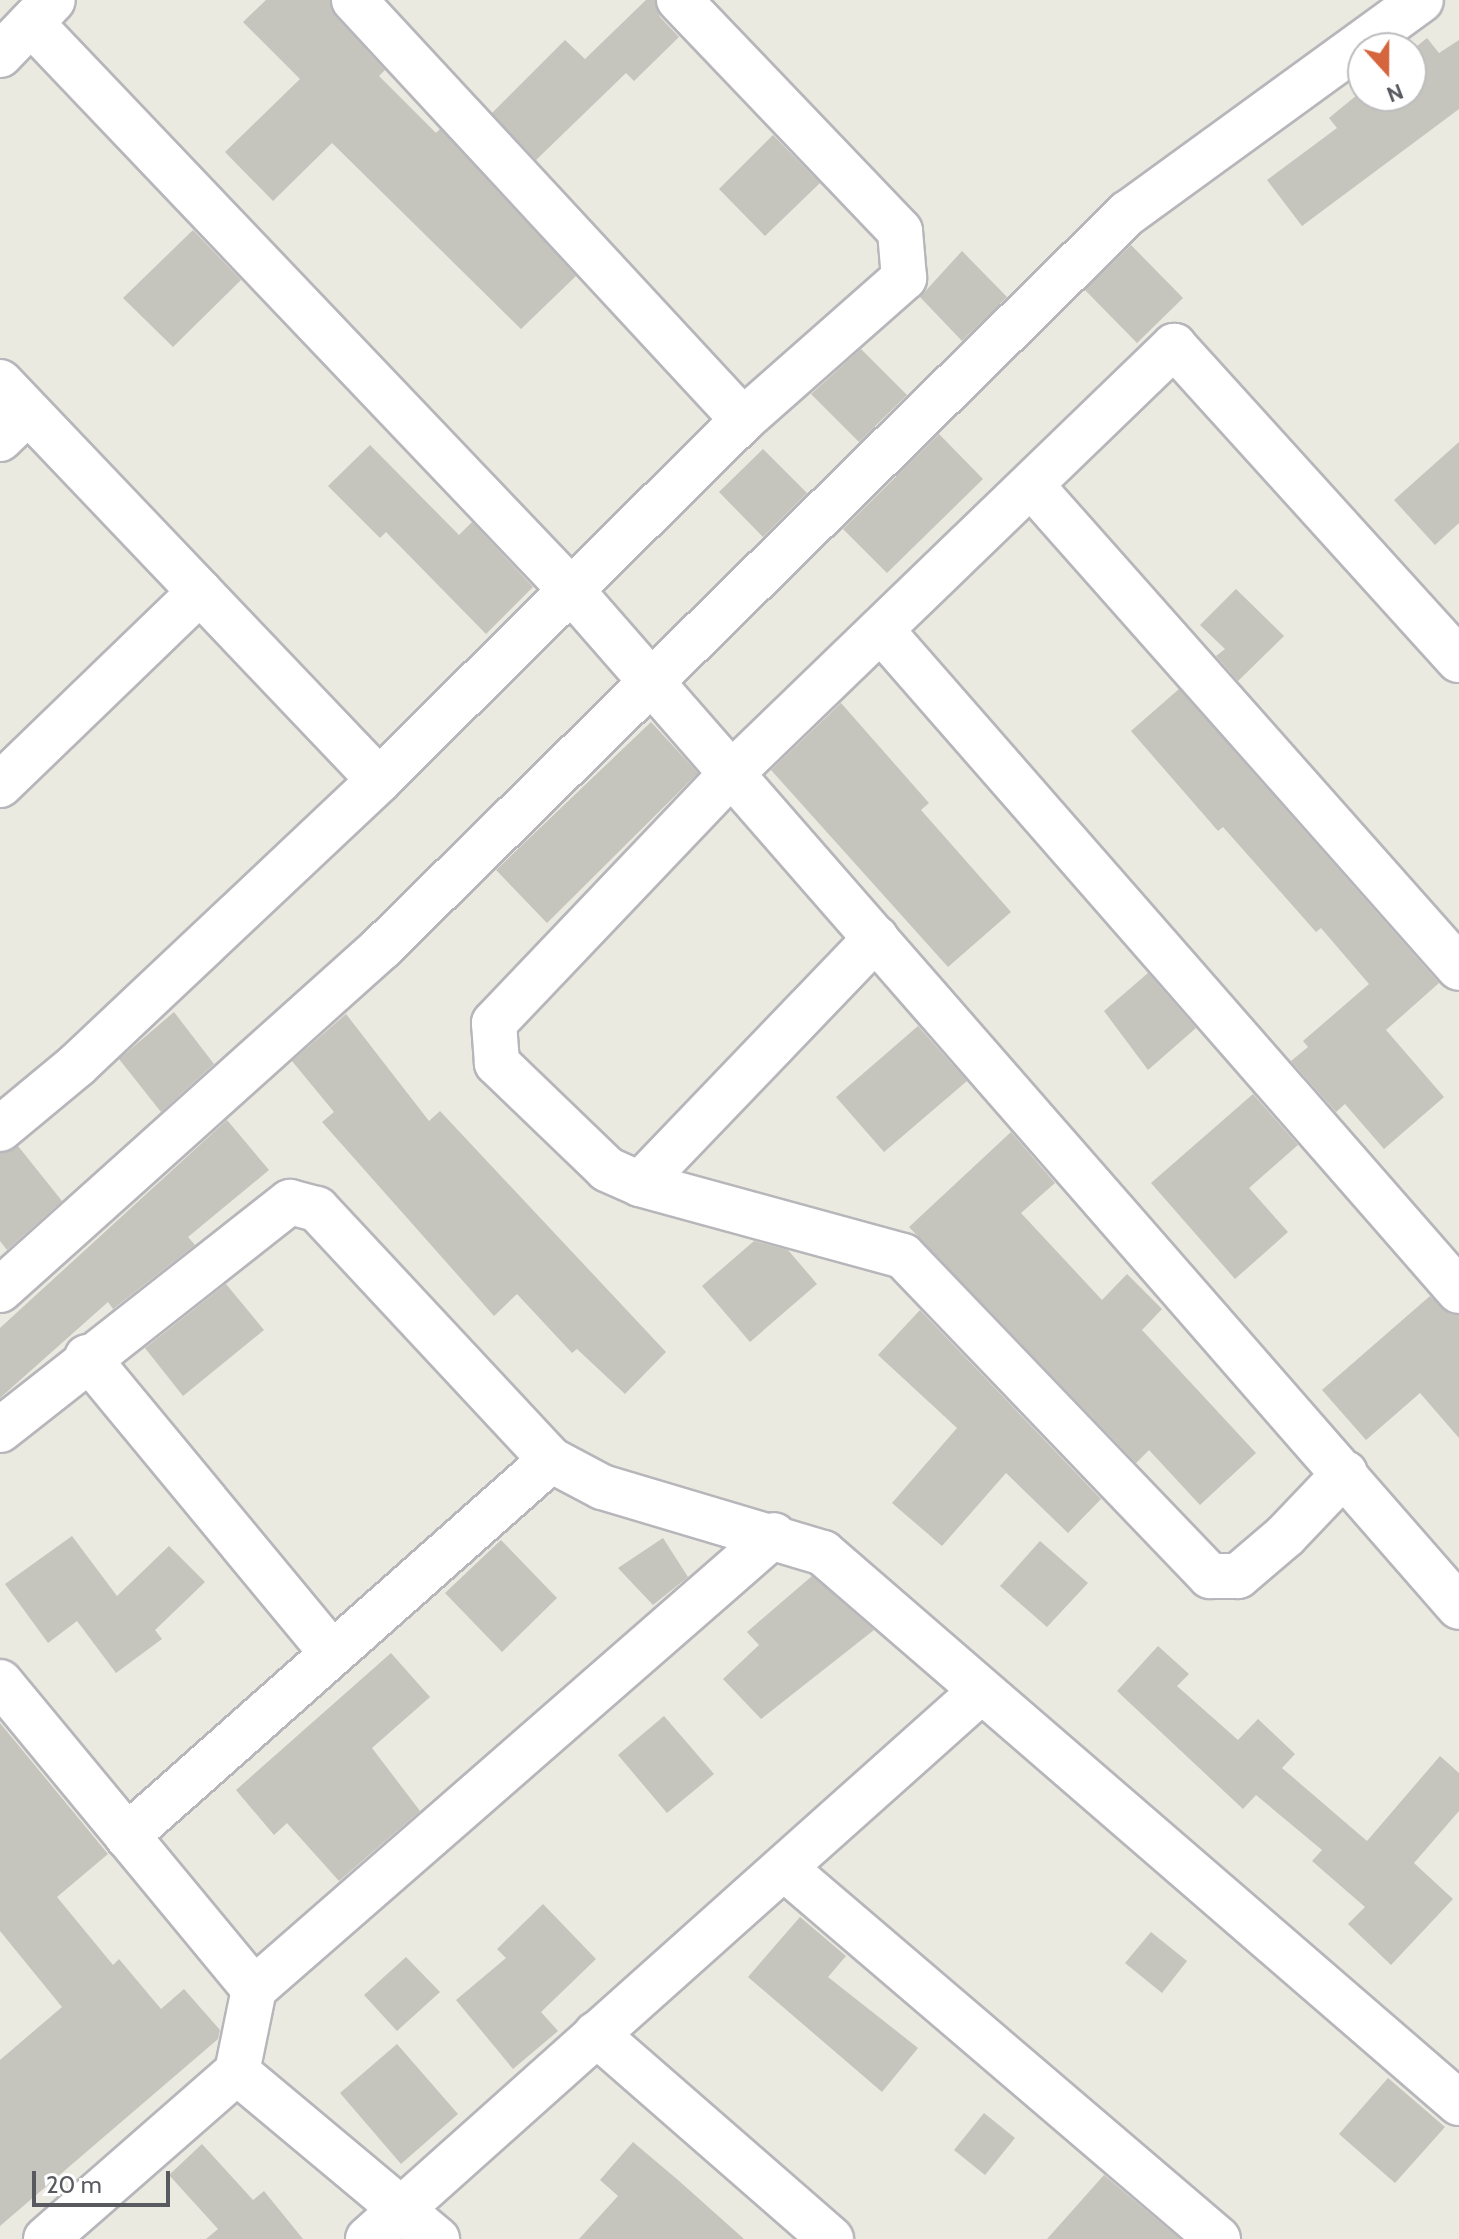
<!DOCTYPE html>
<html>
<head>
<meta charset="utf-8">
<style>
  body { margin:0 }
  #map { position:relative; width:1459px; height:2239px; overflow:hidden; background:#eaeae0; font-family:Cabin,sans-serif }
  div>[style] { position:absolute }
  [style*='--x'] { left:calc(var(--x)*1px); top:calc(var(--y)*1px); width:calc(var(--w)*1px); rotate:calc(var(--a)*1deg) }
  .building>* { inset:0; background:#c5c4bd }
  .roads { filter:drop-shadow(2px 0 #b6b6bb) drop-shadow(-2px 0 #b6b6bb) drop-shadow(0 2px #b6b6bb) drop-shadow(0 -2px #b6b6bb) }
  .minor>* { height:44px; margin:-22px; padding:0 22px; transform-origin:22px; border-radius:22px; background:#fff }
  span { translate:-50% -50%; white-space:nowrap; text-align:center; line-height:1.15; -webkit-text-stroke:7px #fff; paint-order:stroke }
  .north { position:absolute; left:1347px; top:32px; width:80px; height:80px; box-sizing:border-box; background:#fff; border:2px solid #bdbdbf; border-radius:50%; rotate:159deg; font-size:22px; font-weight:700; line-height:32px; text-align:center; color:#595a5f }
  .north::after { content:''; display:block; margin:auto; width:28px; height:36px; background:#d4653c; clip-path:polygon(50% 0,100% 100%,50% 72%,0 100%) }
  .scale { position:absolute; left:32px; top:2171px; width:138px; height:36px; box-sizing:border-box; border:4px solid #595a5f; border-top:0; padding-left:10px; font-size:24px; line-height:28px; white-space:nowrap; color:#595a5f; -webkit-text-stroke:6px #fff; paint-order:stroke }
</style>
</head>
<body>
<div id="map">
  <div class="building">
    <i style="clip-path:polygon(266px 0,330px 0,336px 17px,385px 70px,379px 76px,436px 133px,440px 129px,576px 276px,521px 329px,332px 143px,273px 201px,225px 152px,300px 79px,243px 22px)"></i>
    <i style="clip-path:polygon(646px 0,655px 0,660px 17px,679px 37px,634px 81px,626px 73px,536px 160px,492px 113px,565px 40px,585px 59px)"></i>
    <i style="clip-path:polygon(1427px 38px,1439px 53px,1459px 40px,1459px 109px,1302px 226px,1267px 180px,1337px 128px,1329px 118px,1363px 90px,1363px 96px,1411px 96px,1411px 51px)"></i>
    <i style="clip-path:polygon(773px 135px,820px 183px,765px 236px,719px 189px)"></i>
    <i style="clip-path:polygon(193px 230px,241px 280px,173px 347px,123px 298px)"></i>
    <i style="clip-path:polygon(1131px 245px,1183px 298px,1137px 343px,1085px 290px)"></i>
    <i style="clip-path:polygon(962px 251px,1007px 297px,962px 341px,920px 297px)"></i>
    <i style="clip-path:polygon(861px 349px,907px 395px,859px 442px,811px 394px)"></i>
    <i style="clip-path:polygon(939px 434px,983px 479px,887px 573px,843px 529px)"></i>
    <i style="clip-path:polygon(1459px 442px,1459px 523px,1435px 545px,1394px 500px)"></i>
    <i style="clip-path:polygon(370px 445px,459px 535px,472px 522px,533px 587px,486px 634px,386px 532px,380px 538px,328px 486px)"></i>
    <i style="clip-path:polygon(763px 449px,807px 493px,763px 537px,719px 492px)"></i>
    <i style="clip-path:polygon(1236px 589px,1284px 636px,1238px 681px,1216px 656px,1225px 649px,1200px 625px)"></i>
    <i style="clip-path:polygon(1179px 689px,1439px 983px,1386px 1030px,1444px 1097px,1384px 1149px,1345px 1104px,1336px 1112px,1291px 1061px,1308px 1047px,1303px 1041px,1369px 984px,1321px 928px,1316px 932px,1223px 827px,1218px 831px,1131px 731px)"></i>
    <i style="clip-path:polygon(841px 703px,929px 803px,921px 810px,1011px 912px,948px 967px,771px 770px)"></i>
    <i style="clip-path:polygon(651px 722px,698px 773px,547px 923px,496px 870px)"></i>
    <i style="clip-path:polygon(1148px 973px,1196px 1028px,1148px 1070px,1104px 1011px)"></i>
    <i style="clip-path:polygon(174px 1012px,214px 1064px,161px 1112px,119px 1059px)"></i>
    <i style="clip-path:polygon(346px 1014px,429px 1121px,440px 1111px,666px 1352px,625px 1394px,577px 1349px,572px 1353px,517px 1294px,494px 1316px,322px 1122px,334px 1112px,292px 1061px)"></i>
    <i style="clip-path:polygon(918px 1026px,967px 1081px,884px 1152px,836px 1097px)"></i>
    <i style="clip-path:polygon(1253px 1094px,1298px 1145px,1249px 1188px,1288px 1232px,1235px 1279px,1151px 1183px)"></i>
    <i style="clip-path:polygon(227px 1120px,269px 1170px,188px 1237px,195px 1245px,113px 1309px,108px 1302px,0 1398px,0 1328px)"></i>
    <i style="clip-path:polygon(1011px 1132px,1055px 1183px,1021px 1213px,1102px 1300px,1127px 1274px,1162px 1309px,1142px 1330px,1256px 1453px,1200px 1505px,1149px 1450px,1136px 1463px,909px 1227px)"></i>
    <i style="clip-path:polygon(18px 1146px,62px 1201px,7px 1250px,0 1241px,0 1153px)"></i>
    <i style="clip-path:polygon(754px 1241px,788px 1250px,817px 1284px,750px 1342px,702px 1286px)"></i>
    <i style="clip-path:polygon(226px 1284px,264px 1330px,183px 1396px,145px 1348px)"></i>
    <i style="clip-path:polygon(1430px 1296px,1450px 1314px,1459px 1315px,1459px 1438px,1420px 1393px,1366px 1440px,1322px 1390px)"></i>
    <i style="clip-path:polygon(920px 1310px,1101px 1499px,1068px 1533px,1006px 1473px,942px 1546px,892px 1503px,957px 1428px,878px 1355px)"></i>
    <i style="clip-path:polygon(72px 1536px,117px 1596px,169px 1546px,205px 1582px,155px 1630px,162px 1639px,116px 1673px,77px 1621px,48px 1643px,5px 1584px)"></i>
    <i style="clip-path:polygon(663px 1538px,688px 1577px,653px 1605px,618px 1568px)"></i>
    <i style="clip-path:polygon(501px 1540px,557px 1598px,502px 1652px,445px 1593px)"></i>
    <i style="clip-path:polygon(1040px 1541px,1088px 1583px,1047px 1627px,1000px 1586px)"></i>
    <i style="clip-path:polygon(812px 1576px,874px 1630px,761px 1719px,723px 1679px,759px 1645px,747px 1632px)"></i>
    <i style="clip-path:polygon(1158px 1646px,1189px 1674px,1177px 1686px,1238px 1740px,1258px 1719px,1295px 1754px,1282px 1768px,1367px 1841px,1440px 1756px,1459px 1773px,1459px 1811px,1414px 1863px,1453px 1899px,1391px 1965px,1348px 1924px,1365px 1907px,1312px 1861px,1322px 1850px,1256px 1795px,1243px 1809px,1117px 1691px)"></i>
    <i style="clip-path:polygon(391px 1653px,430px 1697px,372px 1748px,420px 1811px,339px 1881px,287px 1823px,274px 1835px,236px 1790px)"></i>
    <i style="clip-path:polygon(664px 1716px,714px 1774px,667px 1813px,618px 1755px)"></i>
    <i style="clip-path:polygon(0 1723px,108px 1854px,57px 1897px,113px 1965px,119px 1959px,161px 2009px,184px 1989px,220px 2030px,218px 2039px,0 2226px,0 2060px,62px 2007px,0 1931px)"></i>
    <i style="clip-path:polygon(543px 1904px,596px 1959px,541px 2012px,558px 2031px,513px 2069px,456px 2000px,506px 1958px,497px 1949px)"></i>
    <i style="clip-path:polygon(800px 1917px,846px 1956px,828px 1977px,918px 2048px,882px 2092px,748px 1977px)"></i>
    <i style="clip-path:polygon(1151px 1932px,1187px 1961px,1162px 1993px,1125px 1963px)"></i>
    <i style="clip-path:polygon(406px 1957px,440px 1992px,397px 2031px,364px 1995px)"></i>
    <i style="clip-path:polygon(397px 2044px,458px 2114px,401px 2164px,340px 2093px)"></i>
    <i style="clip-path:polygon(1388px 2078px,1445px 2127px,1395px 2183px,1339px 2134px)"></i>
    <i style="clip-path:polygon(984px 2113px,1015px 2138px,985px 2175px,954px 2150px)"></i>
    <i style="clip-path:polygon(633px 2142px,678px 2180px,744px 2239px,579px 2239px,618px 2196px,600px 2180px)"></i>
    <i style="clip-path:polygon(202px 2144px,253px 2200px,264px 2191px,303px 2239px,206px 2239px,218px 2229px,169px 2175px)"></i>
    <i style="clip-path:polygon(1104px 2175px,1180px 2239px,1047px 2239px)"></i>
  </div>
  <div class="roads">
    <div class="minor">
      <i style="--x:354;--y:0;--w:572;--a:47.19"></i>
      <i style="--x:31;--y:23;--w:783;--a:46.4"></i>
      <i style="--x:571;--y:590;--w:1350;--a:48.87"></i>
      <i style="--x:0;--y:55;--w:76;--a:-46.1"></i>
      <i style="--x:0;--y:382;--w:550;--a:46.4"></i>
      <i style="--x:0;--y:439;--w:39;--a:-44"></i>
      <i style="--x:1031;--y:485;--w:645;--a:48.45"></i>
      <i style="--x:881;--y:630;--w:878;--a:48.83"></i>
      <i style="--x:0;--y:785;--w:278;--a:-44"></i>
      <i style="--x:0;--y:1129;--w:100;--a:-39.7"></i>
      <i style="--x:77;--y:1065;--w:415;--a:-43.3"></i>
      <i style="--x:379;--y:780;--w:512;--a:-44.68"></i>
      <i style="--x:743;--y:420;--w:215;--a:-41.4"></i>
      <i style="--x:904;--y:278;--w:47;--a:-94.9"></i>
      <i style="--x:900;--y:231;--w:320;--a:-133.7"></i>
      <i style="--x:640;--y:1184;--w:341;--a:-46.2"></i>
      <i style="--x:0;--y:1290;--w:513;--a:-41.92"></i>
      <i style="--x:382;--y:947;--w:1047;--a:-44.54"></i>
      <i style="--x:1128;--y:213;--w:362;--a:-36"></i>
      <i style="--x:87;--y:1357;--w:381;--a:50.4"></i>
      <i style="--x:0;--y:1430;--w:369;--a:-38.2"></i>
      <i style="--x:290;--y:1202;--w:28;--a:15"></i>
      <i style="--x:317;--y:1209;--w:343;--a:47"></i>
      <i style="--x:551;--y:1460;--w:58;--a:27.9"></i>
      <i style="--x:602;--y:1487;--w:231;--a:16.6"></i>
      <i style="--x:823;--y:1553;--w:841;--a:40.85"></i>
      <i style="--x:1345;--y:1473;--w:87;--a:133.6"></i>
      <i style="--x:1285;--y:1536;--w:62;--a:139.6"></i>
      <i style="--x:1238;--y:1576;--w:28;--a:180"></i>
      <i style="--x:1210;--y:1576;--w:443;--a:-133.8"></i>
      <i style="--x:903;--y:1256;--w:273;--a:-164.7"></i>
      <i style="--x:640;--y:1184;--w:36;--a:-156"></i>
      <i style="--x:607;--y:1169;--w:153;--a:-136.1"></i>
      <i style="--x:497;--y:1063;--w:40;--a:-94.3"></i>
      <i style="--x:494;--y:1023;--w:345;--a:-46.4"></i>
      <i style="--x:732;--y:773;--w:615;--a:-44.01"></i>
      <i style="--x:1174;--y:346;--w:424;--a:47.8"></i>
      <i style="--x:0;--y:1682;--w:398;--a:50.4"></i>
      <i style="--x:127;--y:1836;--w:567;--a:-41.57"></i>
      <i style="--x:784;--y:1868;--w:571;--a:40.53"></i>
      <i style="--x:596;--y:2034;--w:312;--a:41.1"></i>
      <i style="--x:237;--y:2072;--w:261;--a:39.9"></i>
      <i style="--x:46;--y:2239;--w:254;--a:-41.2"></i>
      <i style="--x:237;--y:2072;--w:85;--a:-78.4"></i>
      <i style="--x:254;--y:1989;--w:690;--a:-41.12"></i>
      <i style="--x:368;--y:2239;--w:819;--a:-41.78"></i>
    </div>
  </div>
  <div class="north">N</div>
  <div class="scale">20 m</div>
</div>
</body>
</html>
